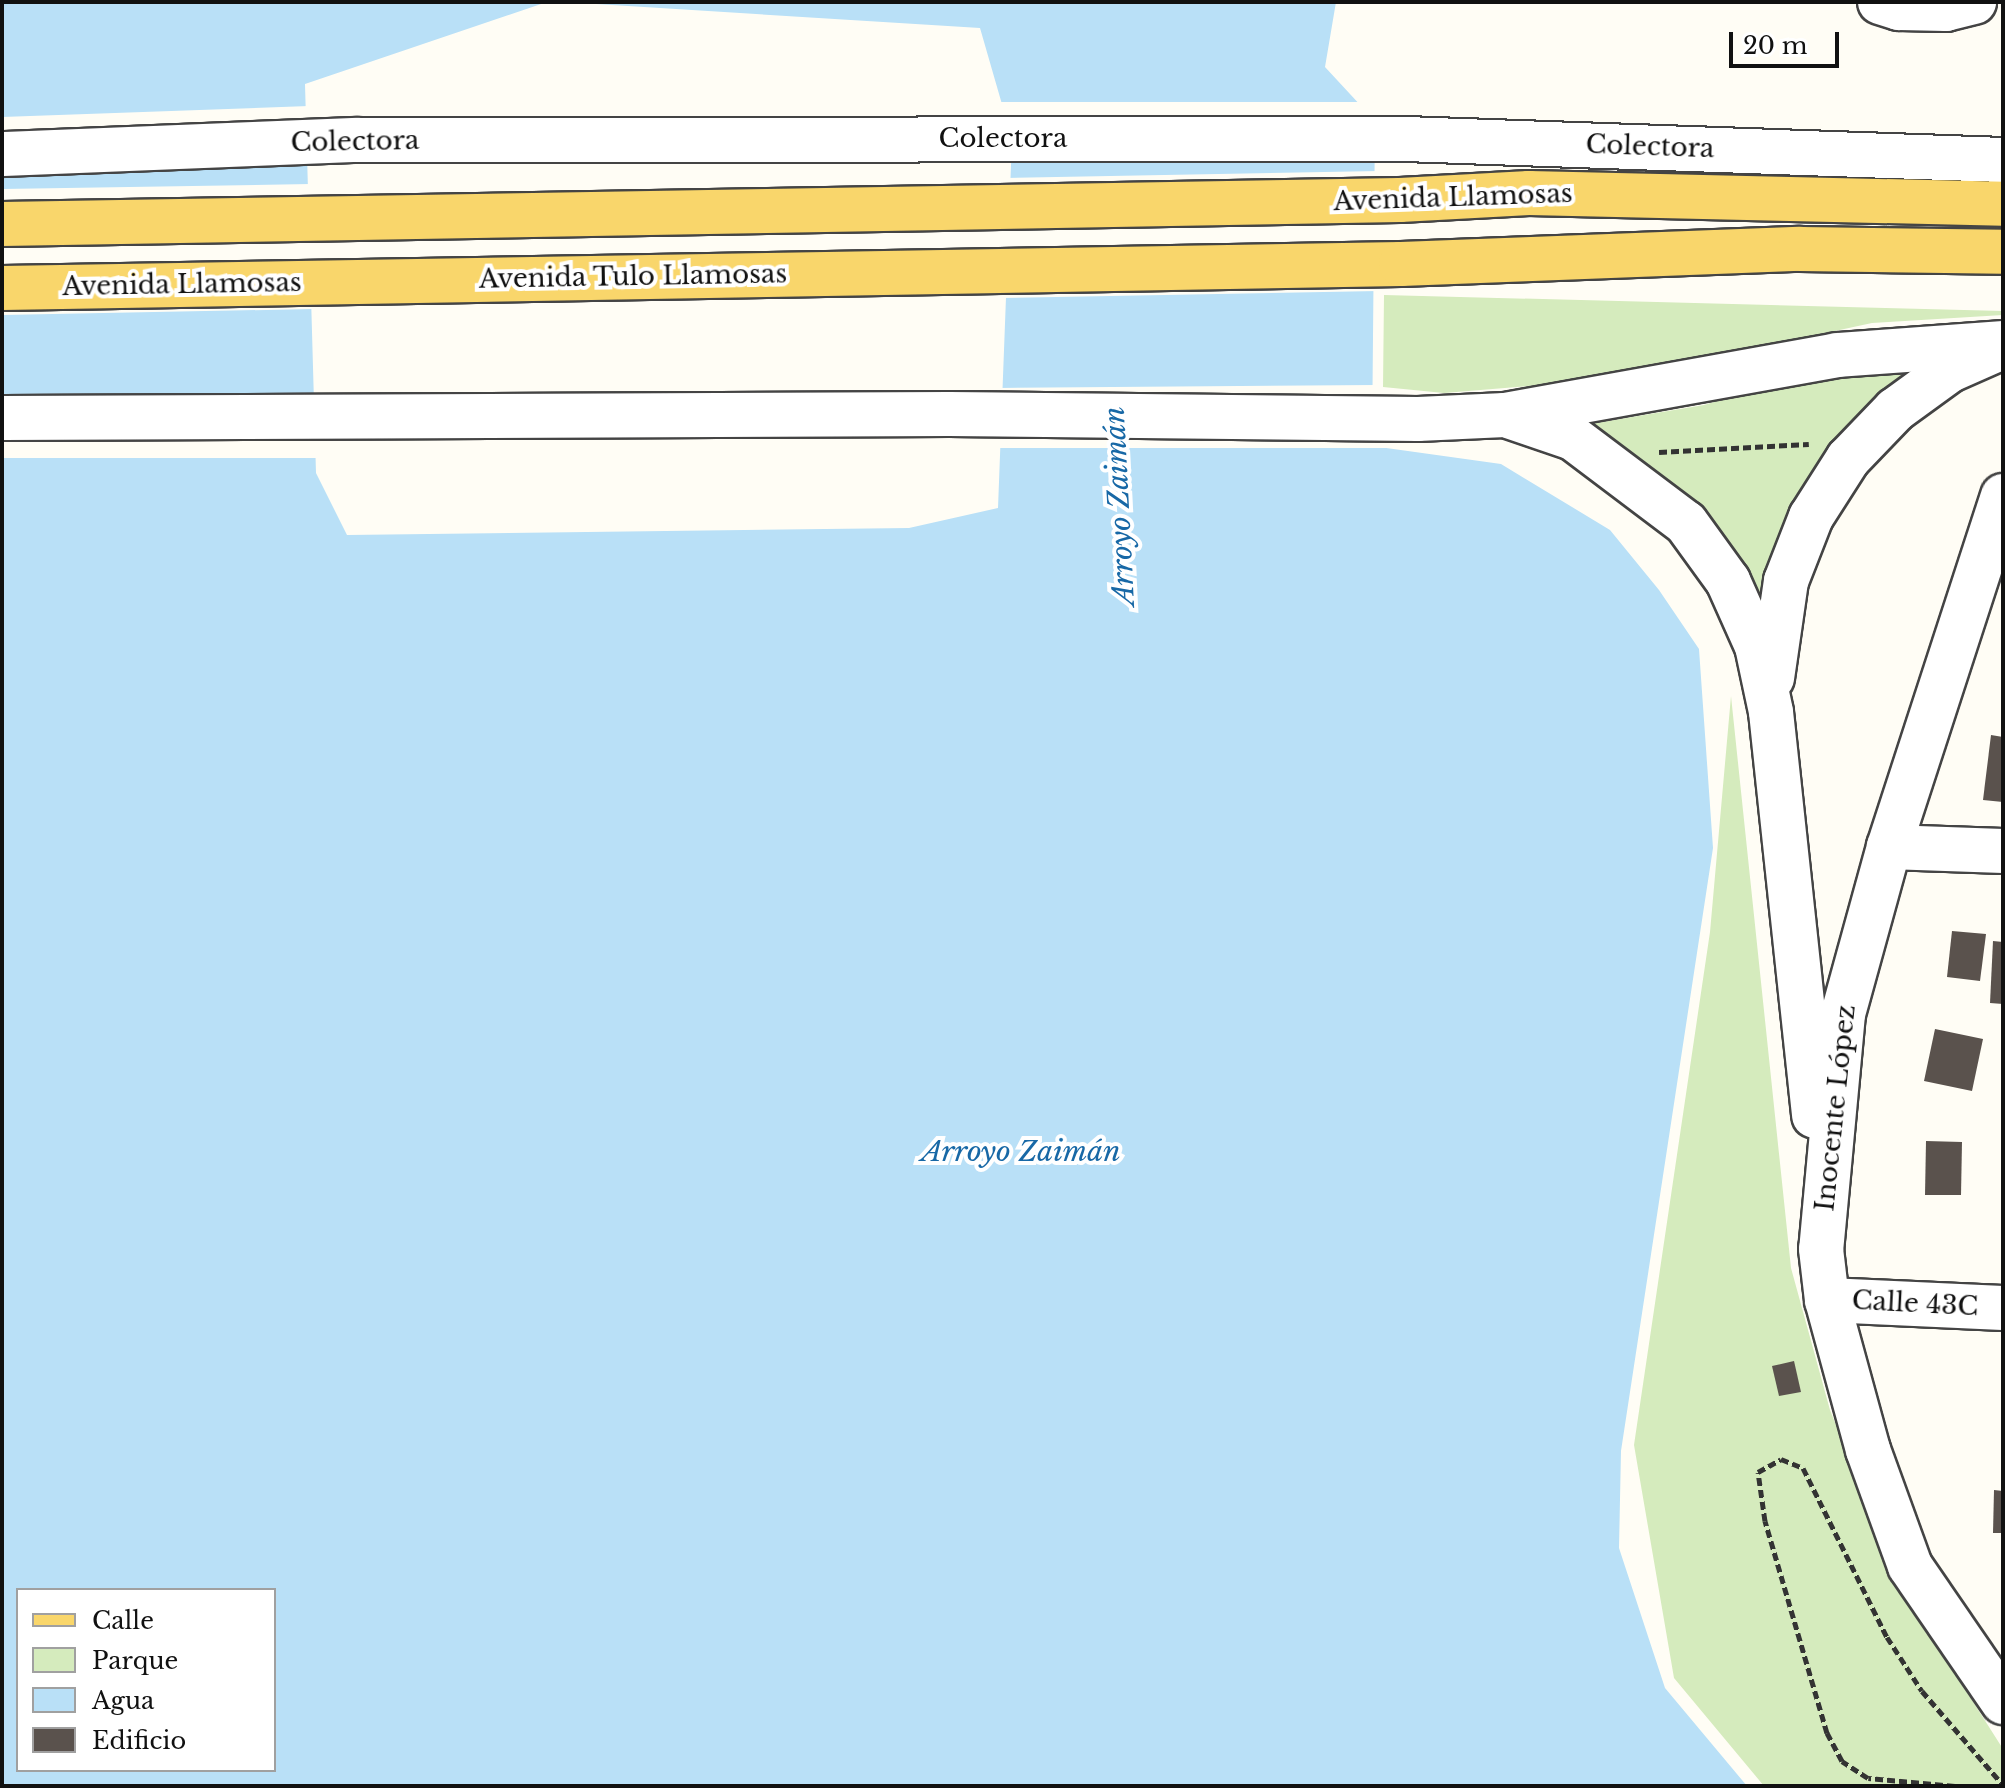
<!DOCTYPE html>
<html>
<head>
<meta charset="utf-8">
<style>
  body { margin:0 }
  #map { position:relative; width:2005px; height:1788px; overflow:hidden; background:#fffdf5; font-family:"Libre Baskerville",serif }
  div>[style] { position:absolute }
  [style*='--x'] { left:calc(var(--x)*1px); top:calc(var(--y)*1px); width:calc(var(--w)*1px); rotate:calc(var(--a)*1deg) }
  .green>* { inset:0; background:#d5ebbd }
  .water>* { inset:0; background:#b9e0f7 }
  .pier>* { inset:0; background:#fffdf5 }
  .building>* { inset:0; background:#5a524d }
  .path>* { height:5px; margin-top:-2.5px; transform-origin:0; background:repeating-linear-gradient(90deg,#333 0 8px,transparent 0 12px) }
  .roads { filter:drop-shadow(2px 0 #444) drop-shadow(-2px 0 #444) drop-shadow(0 2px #444) drop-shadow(0 -2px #444) }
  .minor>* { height:44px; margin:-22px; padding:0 22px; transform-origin:22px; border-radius:22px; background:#fff }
  .major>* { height:44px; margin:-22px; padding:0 22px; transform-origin:22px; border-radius:22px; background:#f9d66b }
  span { translate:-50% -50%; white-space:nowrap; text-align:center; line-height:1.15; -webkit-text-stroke:8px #fff; paint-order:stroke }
  .street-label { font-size:26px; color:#111 }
  .water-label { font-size:28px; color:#1768a6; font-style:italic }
  .frame { position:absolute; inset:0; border:4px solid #111; pointer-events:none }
  .legend { position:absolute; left:16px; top:1588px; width:260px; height:184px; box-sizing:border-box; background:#fff; border:2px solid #a0a0a0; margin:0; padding:10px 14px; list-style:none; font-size:24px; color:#111 }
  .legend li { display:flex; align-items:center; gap:16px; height:40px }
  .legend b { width:40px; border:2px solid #a0a0a0 }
  .scale { position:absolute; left:1729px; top:32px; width:110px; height:36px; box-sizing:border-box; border:4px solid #111; border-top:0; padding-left:10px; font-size:24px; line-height:28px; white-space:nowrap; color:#111; -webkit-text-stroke:6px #fff; paint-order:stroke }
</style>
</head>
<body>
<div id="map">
  <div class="green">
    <i style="clip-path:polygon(1384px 295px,2003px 311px,2003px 315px,1872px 323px,1687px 363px,1566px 383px,1444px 393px,1383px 387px)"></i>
    <i style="clip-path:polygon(1936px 364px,1913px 375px,1764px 641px,1687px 502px,1659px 475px,1572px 427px,1704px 405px,1764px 387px)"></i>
    <i style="clip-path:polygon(1731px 696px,1791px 1268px,1830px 1410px,1902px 1590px,2003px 1749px,2003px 1786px,1764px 1786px,1674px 1678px,1634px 1445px,1710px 932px)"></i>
  </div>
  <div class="water">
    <i style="clip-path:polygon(evenodd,2px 2px,547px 2px,305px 84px,316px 473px,347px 535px,909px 528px,998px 508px,1012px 139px,980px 28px,564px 2px,1336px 2px,1325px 67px,1375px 121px,1372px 446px,1501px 464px,1610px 530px,1659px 590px,1699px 649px,1713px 848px,1621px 1451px,1619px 1548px,1665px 1688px,1747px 1786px,2px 1786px,2px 2px,18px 1590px,274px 1590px,274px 1770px,18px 1770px,18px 1590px)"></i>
  </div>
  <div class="pier">
    <i style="clip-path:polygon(997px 102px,1364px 102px,1379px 120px,1379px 161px,1007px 161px,1008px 140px)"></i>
    <i style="clip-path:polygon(309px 106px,310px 165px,2px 176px,2px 117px)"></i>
    <i style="clip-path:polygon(1379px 171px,1378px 291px,1002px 298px,1006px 178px)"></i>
    <i style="clip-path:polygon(311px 184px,313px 309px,2px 315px,2px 189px)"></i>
    <i style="clip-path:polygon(1377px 385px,1376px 443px,1410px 448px,996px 448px,999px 388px)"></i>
    <i style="clip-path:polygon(316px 393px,319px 458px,2px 458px,2px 394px)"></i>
  </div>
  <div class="building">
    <i style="clip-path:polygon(1991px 735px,2003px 737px,2003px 802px,1983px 800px)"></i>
    <i style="clip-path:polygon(1952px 931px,1986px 934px,1980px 981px,1947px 977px)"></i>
    <i style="clip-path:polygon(1993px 941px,2003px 942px,2003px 1004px,1990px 1003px)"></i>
    <i style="clip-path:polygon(1935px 1029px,1983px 1039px,1972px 1091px,1924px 1081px)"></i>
    <i style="clip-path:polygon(1926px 1141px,1962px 1142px,1961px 1195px,1925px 1195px)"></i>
    <i style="clip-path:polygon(1794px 1361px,1801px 1392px,1779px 1396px,1772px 1366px)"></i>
    <i style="clip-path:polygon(1994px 1490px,2003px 1491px,2003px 1533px,1993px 1533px)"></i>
  </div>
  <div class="path">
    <i style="--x:1659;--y:452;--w:150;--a:-3.1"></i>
    <i style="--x:1955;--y:1786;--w:87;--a:-174.7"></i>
    <i style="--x:1868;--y:1778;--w:31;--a:-147"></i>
    <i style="--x:1842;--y:1761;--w:32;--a:-118"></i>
    <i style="--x:1827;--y:1733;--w:221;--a:-106.3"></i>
    <i style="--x:1765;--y:1521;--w:49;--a:-98.1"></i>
    <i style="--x:1758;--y:1472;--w:26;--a:-29"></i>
    <i style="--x:1781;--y:1459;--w:24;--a:22"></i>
    <i style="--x:1803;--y:1468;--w:189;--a:63.6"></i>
    <i style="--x:1887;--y:1637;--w:64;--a:57.1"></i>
    <i style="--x:1922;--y:1691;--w:124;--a:49.2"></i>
  </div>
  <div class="roads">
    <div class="minor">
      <i style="--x:1880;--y:2;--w:20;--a:18"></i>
      <i style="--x:1899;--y:8;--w:47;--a:1.2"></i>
      <i style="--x:1946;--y:9;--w:29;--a:-14"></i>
      <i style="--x:2;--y:154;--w:354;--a:-2.3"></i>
      <i style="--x:356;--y:140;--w:1049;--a:-0.05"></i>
      <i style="--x:1405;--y:139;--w:598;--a:2.01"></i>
      <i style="--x:1511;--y:417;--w:65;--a:18.7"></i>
      <i style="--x:1573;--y:438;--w:141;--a:37"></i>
      <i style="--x:1686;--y:523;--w:72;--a:54.1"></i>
      <i style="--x:1728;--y:581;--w:71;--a:66"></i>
      <i style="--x:1757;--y:646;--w:67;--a:78"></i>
      <i style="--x:1771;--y:712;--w:406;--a:83.9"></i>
      <i style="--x:2;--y:418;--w:947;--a:-0.24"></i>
      <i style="--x:949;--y:414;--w:469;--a:0.6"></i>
      <i style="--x:1418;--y:419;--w:87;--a:-2.6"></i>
      <i style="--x:1505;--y:415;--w:337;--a:-10.2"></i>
      <i style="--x:1837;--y:355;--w:166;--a:-4.1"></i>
      <i style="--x:2003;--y:496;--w:369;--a:108"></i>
      <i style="--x:1889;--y:847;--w:173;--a:105.4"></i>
      <i style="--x:1843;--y:1014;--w:236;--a:95.3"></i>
      <i style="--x:1821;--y:1249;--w:51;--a:83.3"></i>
      <i style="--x:1827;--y:1300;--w:156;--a:74.7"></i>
      <i style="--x:1868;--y:1450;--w:123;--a:70.1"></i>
      <i style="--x:1910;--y:1566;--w:165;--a:55.6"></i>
      <i style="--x:1772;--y:678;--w:98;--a:-81.8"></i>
      <i style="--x:1786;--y:581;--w:69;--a:-68.7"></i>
      <i style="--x:1811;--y:517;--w:69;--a:-57.5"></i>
      <i style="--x:1848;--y:459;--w:68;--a:-46.2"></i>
      <i style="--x:1895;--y:410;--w:68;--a:-36"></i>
      <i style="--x:1950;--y:370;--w:47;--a:-23.8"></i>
      <i style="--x:1889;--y:847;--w:114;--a:2"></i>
      <i style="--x:1827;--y:1300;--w:176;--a:2.6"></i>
    </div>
    <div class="major">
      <i style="--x:2;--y:224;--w:1398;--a:-0.98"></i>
      <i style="--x:1400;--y:200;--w:129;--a:-3.1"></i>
      <i style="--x:1529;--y:193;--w:474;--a:1.3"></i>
      <i style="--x:2;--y:288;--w:1399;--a:-0.98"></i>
      <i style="--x:1401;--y:264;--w:399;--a:-2.2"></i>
      <i style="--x:1800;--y:249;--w:203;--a:0.8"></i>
    </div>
  </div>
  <div class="street-label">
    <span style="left:1003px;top:139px">Colectora</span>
    <span style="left:355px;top:142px;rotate:-1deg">Colectora</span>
    <span style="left:1650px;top:147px;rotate:2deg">Colectora</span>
    <span style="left:1453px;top:198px;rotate:-2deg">Avenida Llamosas</span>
    <span style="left:633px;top:277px;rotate:-1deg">Avenida Tulo Llamosas</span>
    <span style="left:182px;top:285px;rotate:-1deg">Avenida Llamosas</span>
    <span style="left:1836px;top:1108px;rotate:-84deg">Inocente López</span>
    <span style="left:1915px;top:1304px;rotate:3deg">Calle 43C</span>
  </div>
  <div class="water-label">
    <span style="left:1120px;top:506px;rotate:-93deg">Arroyo Zaimán</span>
    <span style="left:1021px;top:1152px">Arroyo Zaimán</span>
  </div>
  <div class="frame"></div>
  <ul class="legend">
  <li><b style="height:10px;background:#f9d66b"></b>Calle</li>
  <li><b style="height:22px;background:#d5ebbd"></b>Parque</li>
  <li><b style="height:22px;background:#b9e0f7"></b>Agua</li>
  <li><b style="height:22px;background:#5a524d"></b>Edificio</li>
  </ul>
  <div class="scale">20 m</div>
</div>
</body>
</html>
